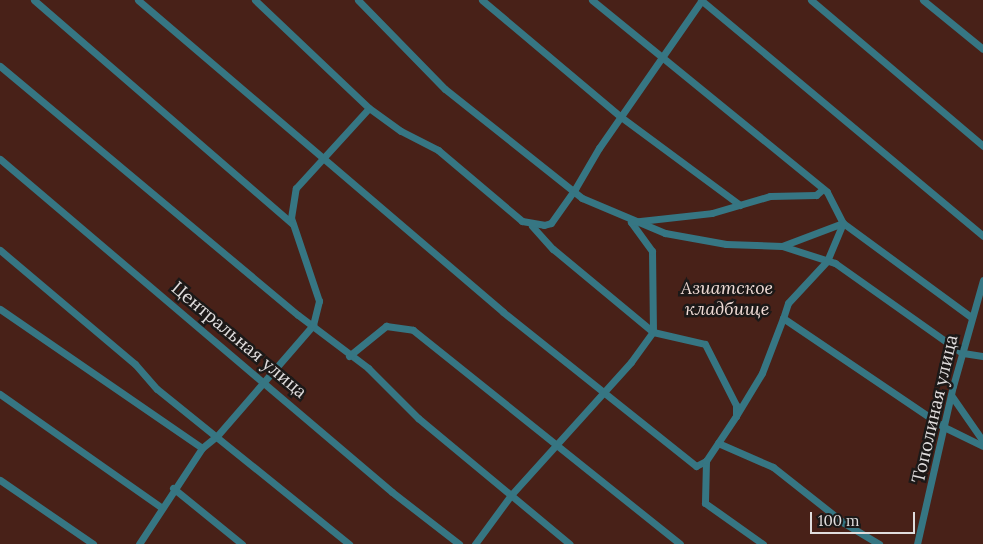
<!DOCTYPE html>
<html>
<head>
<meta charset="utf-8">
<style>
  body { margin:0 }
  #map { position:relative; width:983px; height:544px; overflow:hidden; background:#252221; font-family:Lora,serif }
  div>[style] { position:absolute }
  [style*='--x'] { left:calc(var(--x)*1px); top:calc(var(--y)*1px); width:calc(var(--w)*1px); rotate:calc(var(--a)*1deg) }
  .green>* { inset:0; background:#482118 }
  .street>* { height:7px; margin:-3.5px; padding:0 3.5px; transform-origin:3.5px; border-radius:3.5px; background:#367683 }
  span { translate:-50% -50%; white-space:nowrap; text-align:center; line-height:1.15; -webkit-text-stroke:5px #1c1918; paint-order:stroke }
  .park-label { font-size:18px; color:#f1dcd6; font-style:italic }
  .street-label { font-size:18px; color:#e0dddd }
  .scale { position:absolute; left:810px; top:512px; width:105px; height:22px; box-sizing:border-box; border:2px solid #e0dddd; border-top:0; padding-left:6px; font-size:15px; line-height:18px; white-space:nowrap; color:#e0dddd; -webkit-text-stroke:4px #1c1918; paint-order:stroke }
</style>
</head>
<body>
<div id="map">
  <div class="green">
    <i style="clip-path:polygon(0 0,983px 0,983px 544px,0 544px)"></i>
  </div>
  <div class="street">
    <i style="--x:34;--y:0;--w:342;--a:40.9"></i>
    <i style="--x:138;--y:0;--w:480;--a:40.5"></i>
    <i style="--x:503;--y:312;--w:247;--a:38.6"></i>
    <i style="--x:696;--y:466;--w:11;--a:-27"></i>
    <i style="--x:706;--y:461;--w:42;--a:91.4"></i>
    <i style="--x:705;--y:503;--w:71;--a:35.3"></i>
    <i style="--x:255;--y:0;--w:157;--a:43.5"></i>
    <i style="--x:358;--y:0;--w:124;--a:45.7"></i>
    <i style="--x:445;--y:89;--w:175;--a:38.5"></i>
    <i style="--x:582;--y:198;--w:90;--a:22.9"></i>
    <i style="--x:665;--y:233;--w:62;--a:10.2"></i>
    <i style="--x:726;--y:244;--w:56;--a:2"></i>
    <i style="--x:782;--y:246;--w:56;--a:17.8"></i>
    <i style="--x:835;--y:263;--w:156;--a:35.3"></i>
    <i style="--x:482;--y:0;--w:182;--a:40.1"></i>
    <i style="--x:621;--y:117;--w:148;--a:36.5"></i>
    <i style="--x:592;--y:0;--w:303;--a:39.2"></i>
    <i style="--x:827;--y:192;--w:35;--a:63"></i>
    <i style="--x:843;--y:223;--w:159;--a:36.3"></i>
    <i style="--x:701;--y:0;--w:368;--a:39.9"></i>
    <i style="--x:811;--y:0;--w:226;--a:40.3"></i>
    <i style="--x:923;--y:0;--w:77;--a:39.2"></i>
    <i style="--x:0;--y:66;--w:388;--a:39.9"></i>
    <i style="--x:298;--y:315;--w:88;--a:37.1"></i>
    <i style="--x:368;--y:368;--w:71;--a:45"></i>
    <i style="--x:418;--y:418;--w:197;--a:39.7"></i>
    <i style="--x:0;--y:159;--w:514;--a:40.35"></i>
    <i style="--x:392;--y:492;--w:85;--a:37.8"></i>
    <i style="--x:532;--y:226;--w:31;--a:48"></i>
    <i style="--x:553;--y:249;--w:130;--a:39.7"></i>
    <i style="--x:653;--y:332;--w:53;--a:13"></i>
    <i style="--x:705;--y:344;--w:68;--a:63.1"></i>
    <i style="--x:736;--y:405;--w:11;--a:90"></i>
    <i style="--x:736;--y:416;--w:54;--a:123.7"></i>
    <i style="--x:782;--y:246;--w:65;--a:-20.7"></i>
    <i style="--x:843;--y:223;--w:41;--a:112.8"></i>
    <i style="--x:827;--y:261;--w:57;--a:132.9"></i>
    <i style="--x:788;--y:303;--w:16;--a:108"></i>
    <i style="--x:0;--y:250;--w:177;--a:40.2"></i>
    <i style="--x:135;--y:364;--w:33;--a:49"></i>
    <i style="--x:157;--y:389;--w:247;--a:38.9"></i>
    <i style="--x:0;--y:309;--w:245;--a:34.5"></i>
    <i style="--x:963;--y:353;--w:20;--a:9"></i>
    <i style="--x:349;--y:356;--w:48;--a:-39"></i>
    <i style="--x:386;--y:326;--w:27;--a:8"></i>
    <i style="--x:413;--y:330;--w:342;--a:38.7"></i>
    <i style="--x:0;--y:394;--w:197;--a:35.1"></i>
    <i style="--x:951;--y:395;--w:56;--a:55.2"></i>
    <i style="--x:736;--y:416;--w:50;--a:-58.8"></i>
    <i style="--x:762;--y:373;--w:59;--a:-69.1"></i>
    <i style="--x:783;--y:318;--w:194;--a:34.1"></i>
    <i style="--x:944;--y:427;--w:43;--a:26"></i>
    <i style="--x:718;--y:443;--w:60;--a:23.6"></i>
    <i style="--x:773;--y:467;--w:90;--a:38.3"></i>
    <i style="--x:844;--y:523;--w:41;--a:31"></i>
    <i style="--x:0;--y:480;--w:113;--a:34.5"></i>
    <i style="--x:173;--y:488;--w:89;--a:39.1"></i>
    <i style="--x:139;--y:544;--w:115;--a:-56.7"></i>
    <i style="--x:202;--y:448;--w:19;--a:-39"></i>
    <i style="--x:217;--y:436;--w:147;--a:-49.1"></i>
    <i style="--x:313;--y:325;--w:25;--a:-76"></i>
    <i style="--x:319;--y:301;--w:88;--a:-108.6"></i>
    <i style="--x:291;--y:218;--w:30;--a:-81"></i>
    <i style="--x:296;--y:188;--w:108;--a:-47.6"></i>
    <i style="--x:369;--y:108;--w:39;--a:36"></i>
    <i style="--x:401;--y:131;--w:42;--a:27.2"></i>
    <i style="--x:438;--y:150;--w:110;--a:40.2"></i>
    <i style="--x:522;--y:221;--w:22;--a:10"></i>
    <i style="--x:544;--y:225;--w:7;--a:-16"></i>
    <i style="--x:551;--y:223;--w:42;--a:-54.8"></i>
    <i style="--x:575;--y:189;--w:48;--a:-59.7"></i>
    <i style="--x:599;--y:148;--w:180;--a:-55.2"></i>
    <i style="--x:475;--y:544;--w:61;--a:-53.7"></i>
    <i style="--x:511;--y:495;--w:179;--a:-47.9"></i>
    <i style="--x:631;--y:362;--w:37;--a:-54"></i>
    <i style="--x:653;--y:332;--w:81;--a:-90.7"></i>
    <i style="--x:652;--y:251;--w:36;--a:-126"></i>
    <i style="--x:631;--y:222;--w:81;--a:-6.3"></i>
    <i style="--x:712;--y:213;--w:60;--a:-16.3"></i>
    <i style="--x:770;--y:196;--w:46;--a:-1.2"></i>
    <i style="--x:816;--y:195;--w:9;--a:-41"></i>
    <i style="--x:917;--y:544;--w:162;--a:-77.2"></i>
    <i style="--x:953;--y:386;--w:110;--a:-74.2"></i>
  </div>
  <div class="park-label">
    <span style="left:727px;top:299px">Азиатское<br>кладбище</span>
  </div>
  <div class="street-label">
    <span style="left:239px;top:340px;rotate:40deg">Центральная улица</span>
    <span style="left:935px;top:409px;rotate:-77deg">Тополиная улица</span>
  </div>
  <div class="scale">100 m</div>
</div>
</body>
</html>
